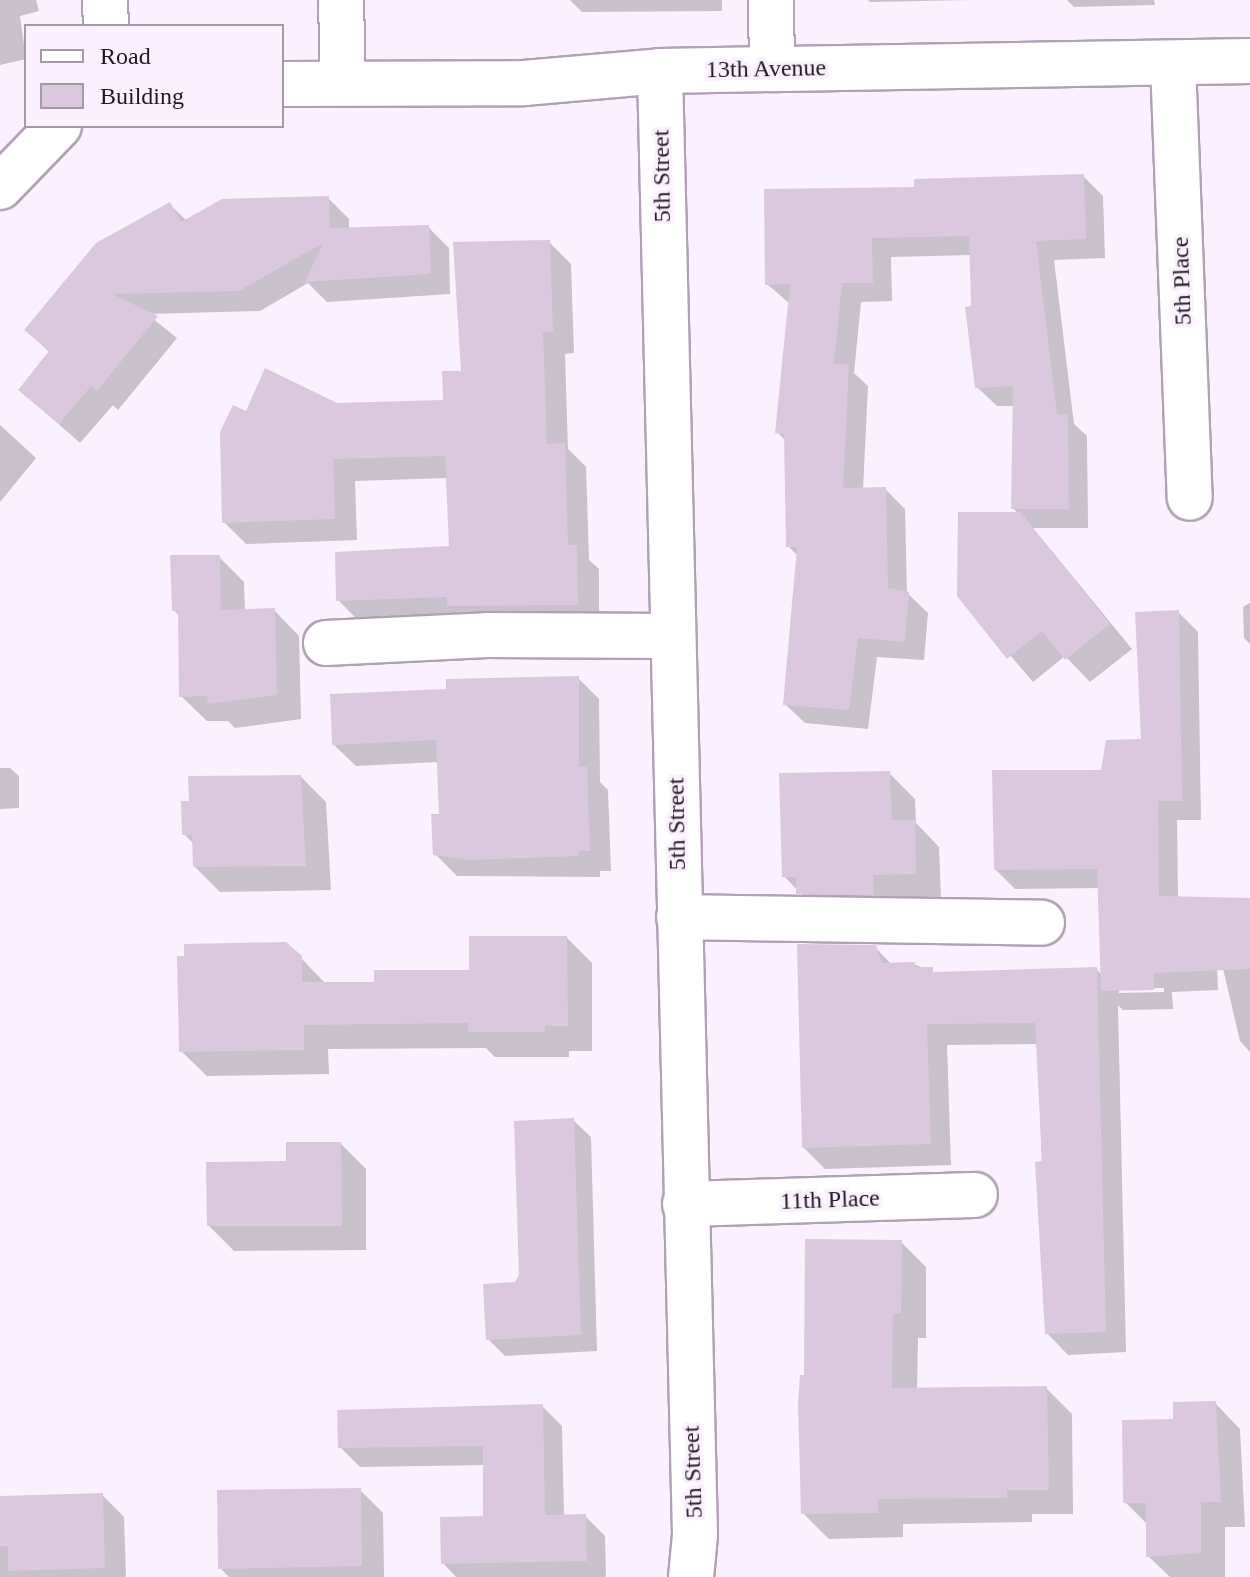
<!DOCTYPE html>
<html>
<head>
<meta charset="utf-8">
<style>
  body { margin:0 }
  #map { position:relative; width:1250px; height:1577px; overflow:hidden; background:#fbf0fe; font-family:Georgia,serif }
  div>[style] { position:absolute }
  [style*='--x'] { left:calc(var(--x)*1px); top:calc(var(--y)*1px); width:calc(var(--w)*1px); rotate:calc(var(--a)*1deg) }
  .shadow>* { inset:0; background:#0003 }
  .building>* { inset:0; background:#dbc8de }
  .roads { filter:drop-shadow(2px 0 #b2a0b5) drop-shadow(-2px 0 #b2a0b5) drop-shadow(0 2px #b2a0b5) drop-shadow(0 -2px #b2a0b5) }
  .minor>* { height:44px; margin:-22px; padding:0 22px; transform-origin:22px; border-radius:22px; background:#fff }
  span { translate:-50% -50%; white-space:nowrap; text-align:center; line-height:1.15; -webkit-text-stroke:7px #fbf0fe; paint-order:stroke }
  .street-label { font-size:24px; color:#1f1920 }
  .legend { position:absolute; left:24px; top:24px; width:260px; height:104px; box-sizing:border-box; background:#fbf0fe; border:2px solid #a39aa5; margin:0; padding:10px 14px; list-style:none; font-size:24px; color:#1f1920 }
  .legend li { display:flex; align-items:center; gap:16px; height:40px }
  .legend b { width:40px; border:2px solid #a39aa5 }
</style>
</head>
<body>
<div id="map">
  <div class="shadow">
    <i style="clip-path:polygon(0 0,36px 0,39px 11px,20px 16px,26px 59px,0 65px)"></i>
    <i style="clip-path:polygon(570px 0,722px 0,722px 11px,582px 12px)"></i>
    <i style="clip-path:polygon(868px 0,970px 0,870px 2px)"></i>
    <i style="clip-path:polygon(1067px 0,1154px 0,1155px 5px,1074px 7px)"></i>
    <i style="clip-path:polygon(1083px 176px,1103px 196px,1105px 258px,1054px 260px,1074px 424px,1087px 436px,1088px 528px,1033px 528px,1132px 649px,1090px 682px,1065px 656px,1033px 682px,959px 595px,1019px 514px,1013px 508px,1015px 406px,997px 406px,977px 387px,972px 255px,891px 257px,892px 301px,861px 302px,854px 373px,868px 386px,863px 490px,885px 489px,905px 509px,907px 593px,928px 613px,924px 660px,877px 657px,868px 729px,805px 723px,785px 704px,798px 556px,788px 546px,786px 441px,777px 432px,790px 304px,767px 284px,916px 189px)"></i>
    <i style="clip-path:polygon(328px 198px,349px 219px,349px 230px,428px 227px,449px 248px,450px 294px,327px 302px,308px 283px,260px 311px,147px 314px,177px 338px,118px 410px,113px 405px,80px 443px,20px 390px,50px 353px,26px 329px,169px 204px,187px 221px)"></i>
    <i style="clip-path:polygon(549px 242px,571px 264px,574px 353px,565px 354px,568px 449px,586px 467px,589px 560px,599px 569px,599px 626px,360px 622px,338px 600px,451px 548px,448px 478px,355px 481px,357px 540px,246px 544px,224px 522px,247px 413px,445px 401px)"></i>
    <i style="clip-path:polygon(0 425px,36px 458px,0 502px)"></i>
    <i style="clip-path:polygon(219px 557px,244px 582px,245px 611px,274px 610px,299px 636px,301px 719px,235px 728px,228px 721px,207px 721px,181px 696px,180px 617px,174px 610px)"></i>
    <i style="clip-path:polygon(1250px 603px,1250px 644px,1244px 638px,1243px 607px)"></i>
    <i style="clip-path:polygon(evenodd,1178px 612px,1198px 632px,1201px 820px,1177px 820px,1178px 899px,1215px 921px,1218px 990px,1172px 992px,1173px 1009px,1123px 1010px,1118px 1005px,1126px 1352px,1068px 1355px,1047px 1333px,1038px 1044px,947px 1045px,951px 1165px,825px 1169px,804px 1148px,875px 947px,892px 965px,914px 964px,937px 974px,1096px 969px,1103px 976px,1100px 888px,1015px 889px,996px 870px,1143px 741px,1178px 612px,1164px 988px,1164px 992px,1119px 993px,1119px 989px,1164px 988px)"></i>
    <i style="clip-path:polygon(578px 678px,599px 699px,600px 782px,608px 790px,611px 871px,600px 871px,600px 877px,457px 876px,435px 854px,441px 816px,439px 762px,356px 766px,334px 745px,448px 691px)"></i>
    <i style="clip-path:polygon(0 768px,10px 768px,19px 776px,19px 808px,0 809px)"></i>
    <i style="clip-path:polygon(889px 773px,915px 799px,916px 823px,939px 847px,941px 899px,897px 900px,824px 918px,784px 876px)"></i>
    <i style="clip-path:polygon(301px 777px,326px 802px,331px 890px,220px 892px,195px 867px,194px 844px,184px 834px)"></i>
    <i style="clip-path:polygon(567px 938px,592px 963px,592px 1051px,569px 1051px,569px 1057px,495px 1057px,486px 1048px,328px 1049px,329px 1074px,207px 1076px,181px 1051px,300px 957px,326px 984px,376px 984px,471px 972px)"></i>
    <i style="clip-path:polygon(1250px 953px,1250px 1052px,1240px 1041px,1221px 960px)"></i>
    <i style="clip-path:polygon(573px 1120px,591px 1137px,597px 1351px,505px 1356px,488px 1339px,516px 1284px)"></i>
    <i style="clip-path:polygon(341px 1144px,366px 1169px,366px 1250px,234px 1251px,209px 1226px,288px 1163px)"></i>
    <i style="clip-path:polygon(901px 1242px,926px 1267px,926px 1338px,918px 1338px,917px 1390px,1046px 1388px,1072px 1414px,1073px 1514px,1032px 1514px,1032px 1522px,903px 1524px,903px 1537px,829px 1539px,803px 1513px,806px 1377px)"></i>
    <i style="clip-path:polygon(1215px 1403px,1240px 1429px,1245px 1527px,1225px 1527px,1225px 1577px,1170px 1577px,1148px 1556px,1148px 1525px,1125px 1502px,1175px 1421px)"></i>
    <i style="clip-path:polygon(542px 1406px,562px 1426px,564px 1517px,585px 1516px,605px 1536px,606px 1577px,456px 1577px,443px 1563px,485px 1518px,485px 1465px,360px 1467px,340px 1447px)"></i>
    <i style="clip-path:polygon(360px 1490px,383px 1513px,384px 1577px,229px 1577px,220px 1568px)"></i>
    <i style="clip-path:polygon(102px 1495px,124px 1517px,126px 1577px,0 1577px,0 1498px)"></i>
  </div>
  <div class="building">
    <i style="clip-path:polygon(1084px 174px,1086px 239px,1036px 241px,1057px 414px,1068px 414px,1069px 509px,1011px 509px,1013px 386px,975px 388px,965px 307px,971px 306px,969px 236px,872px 238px,873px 283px,842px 283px,834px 364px,849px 364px,843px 488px,886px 487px,888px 588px,909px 592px,905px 642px,858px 638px,849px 710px,783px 705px,797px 547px,786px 547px,784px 434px,775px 433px,790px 284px,765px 285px,764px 189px,914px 187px,914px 179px)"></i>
    <i style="clip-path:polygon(329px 196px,330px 228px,429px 225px,431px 274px,305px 282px,323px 243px,239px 291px,112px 294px,158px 316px,97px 391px,91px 386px,59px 424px,18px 390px,49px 351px,24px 330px,96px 243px,170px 202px,181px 222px,222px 199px)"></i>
    <i style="clip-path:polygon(550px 240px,553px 332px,543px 332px,547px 444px,565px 443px,568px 545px,577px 545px,578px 605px,447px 606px,447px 597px,336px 601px,335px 552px,449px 546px,445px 456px,333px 459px,335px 519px,222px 523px,220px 432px,233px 405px,246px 411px,265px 368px,337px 403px,443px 400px,442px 371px,461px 371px,453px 242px)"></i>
    <i style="clip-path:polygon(958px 512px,1020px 512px,1110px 624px,1065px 660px,1042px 631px,1007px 659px,957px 596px)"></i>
    <i style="clip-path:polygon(170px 555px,220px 555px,221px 610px,275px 608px,277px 695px,208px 704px,207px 696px,179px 697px,178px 611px,172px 611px)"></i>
    <i style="clip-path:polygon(1179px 610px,1182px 801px,1158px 801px,1159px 896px,1250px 898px,1250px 969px,1154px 973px,1154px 990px,1101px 991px,1097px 869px,994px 870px,992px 770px,1101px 770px,1106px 740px,1141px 739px,1135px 612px)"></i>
    <i style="clip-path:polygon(579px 676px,579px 767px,587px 767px,590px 851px,579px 851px,579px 856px,470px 860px,433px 855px,431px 814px,439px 814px,436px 740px,332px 745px,330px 694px,446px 689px,446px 679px)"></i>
    <i style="clip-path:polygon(890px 771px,892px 820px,915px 820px,916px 874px,873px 875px,874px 895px,796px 894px,796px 877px,782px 877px,779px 773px)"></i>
    <i style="clip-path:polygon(301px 775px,306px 866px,193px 867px,192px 835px,182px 835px,181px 801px,189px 801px,188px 776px)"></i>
    <i style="clip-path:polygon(469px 936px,567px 936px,568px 1026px,545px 1026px,545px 1032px,468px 1032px,468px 1023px,304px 1025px,304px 1050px,179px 1052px,177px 956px,184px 956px,184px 944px,286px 942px,302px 956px,302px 982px,374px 982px,374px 970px,469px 970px)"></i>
    <i style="clip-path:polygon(797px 944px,876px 945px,882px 963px,915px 962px,915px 967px,933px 967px,933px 972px,1097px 967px,1106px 1332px,1045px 1334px,1035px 1162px,1042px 1161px,1035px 1023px,927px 1024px,931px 1144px,802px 1148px)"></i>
    <i style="clip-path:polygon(574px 1118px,581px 1335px,486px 1340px,483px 1284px,515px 1282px,519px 1275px,514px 1121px)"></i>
    <i style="clip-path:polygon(286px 1142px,341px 1142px,342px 1226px,207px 1226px,206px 1162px,286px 1161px)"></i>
    <i style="clip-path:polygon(805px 1239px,902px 1240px,901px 1313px,893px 1313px,892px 1388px,1047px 1386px,1049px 1490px,1007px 1490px,1007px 1498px,878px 1499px,878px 1513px,801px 1514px,798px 1404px,800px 1375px,804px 1375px)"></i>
    <i style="clip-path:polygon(1216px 1401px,1221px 1502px,1201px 1502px,1201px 1553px,1146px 1557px,1146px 1503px,1123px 1503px,1122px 1420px,1173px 1419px,1173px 1402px)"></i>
    <i style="clip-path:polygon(543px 1404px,545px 1515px,586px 1514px,587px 1561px,441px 1564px,440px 1517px,483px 1516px,483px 1446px,338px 1448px,337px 1410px)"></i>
    <i style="clip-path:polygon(361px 1488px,362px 1566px,218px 1569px,217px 1490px)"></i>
    <i style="clip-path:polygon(103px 1493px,105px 1568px,8px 1571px,8px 1546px,0 1546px,0 1496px)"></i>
  </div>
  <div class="roads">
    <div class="minor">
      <i style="--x:105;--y:0;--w:26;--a:88"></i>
      <i style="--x:341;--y:0;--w:83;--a:88.6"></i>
      <i style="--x:771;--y:0;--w:69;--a:89.2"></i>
      <i style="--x:1173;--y:63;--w:435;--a:87.8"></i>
      <i style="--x:660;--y:71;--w:1464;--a:88.63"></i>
      <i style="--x:695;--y:1535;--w:42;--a:95.4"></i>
      <i style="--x:282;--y:84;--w:242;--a:-0.2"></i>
      <i style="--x:524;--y:83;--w:137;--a:-5"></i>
      <i style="--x:660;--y:71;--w:590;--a:-0.97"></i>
      <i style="--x:0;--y:187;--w:85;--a:-46"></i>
      <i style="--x:326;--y:643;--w:161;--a:-2.8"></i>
      <i style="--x:487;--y:635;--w:186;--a:0.3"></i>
      <i style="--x:679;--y:917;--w:363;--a:0.9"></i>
      <i style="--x:685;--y:1204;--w:290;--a:-1.8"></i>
    </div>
  </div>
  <div class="street-label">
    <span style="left:766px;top:69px;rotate:-1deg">13th Avenue</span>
    <span style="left:662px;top:176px;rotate:-91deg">5th Street</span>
    <span style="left:1182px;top:281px;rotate:-92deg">5th Place</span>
    <span style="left:677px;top:824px;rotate:-91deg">5th Street</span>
    <span style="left:830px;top:1200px;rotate:-2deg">11th Place</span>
    <span style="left:693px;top:1472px;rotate:-92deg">5th Street</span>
  </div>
  <ul class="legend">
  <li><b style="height:10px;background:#fff"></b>Road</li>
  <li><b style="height:22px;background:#dbc8de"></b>Building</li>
  </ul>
</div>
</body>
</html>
